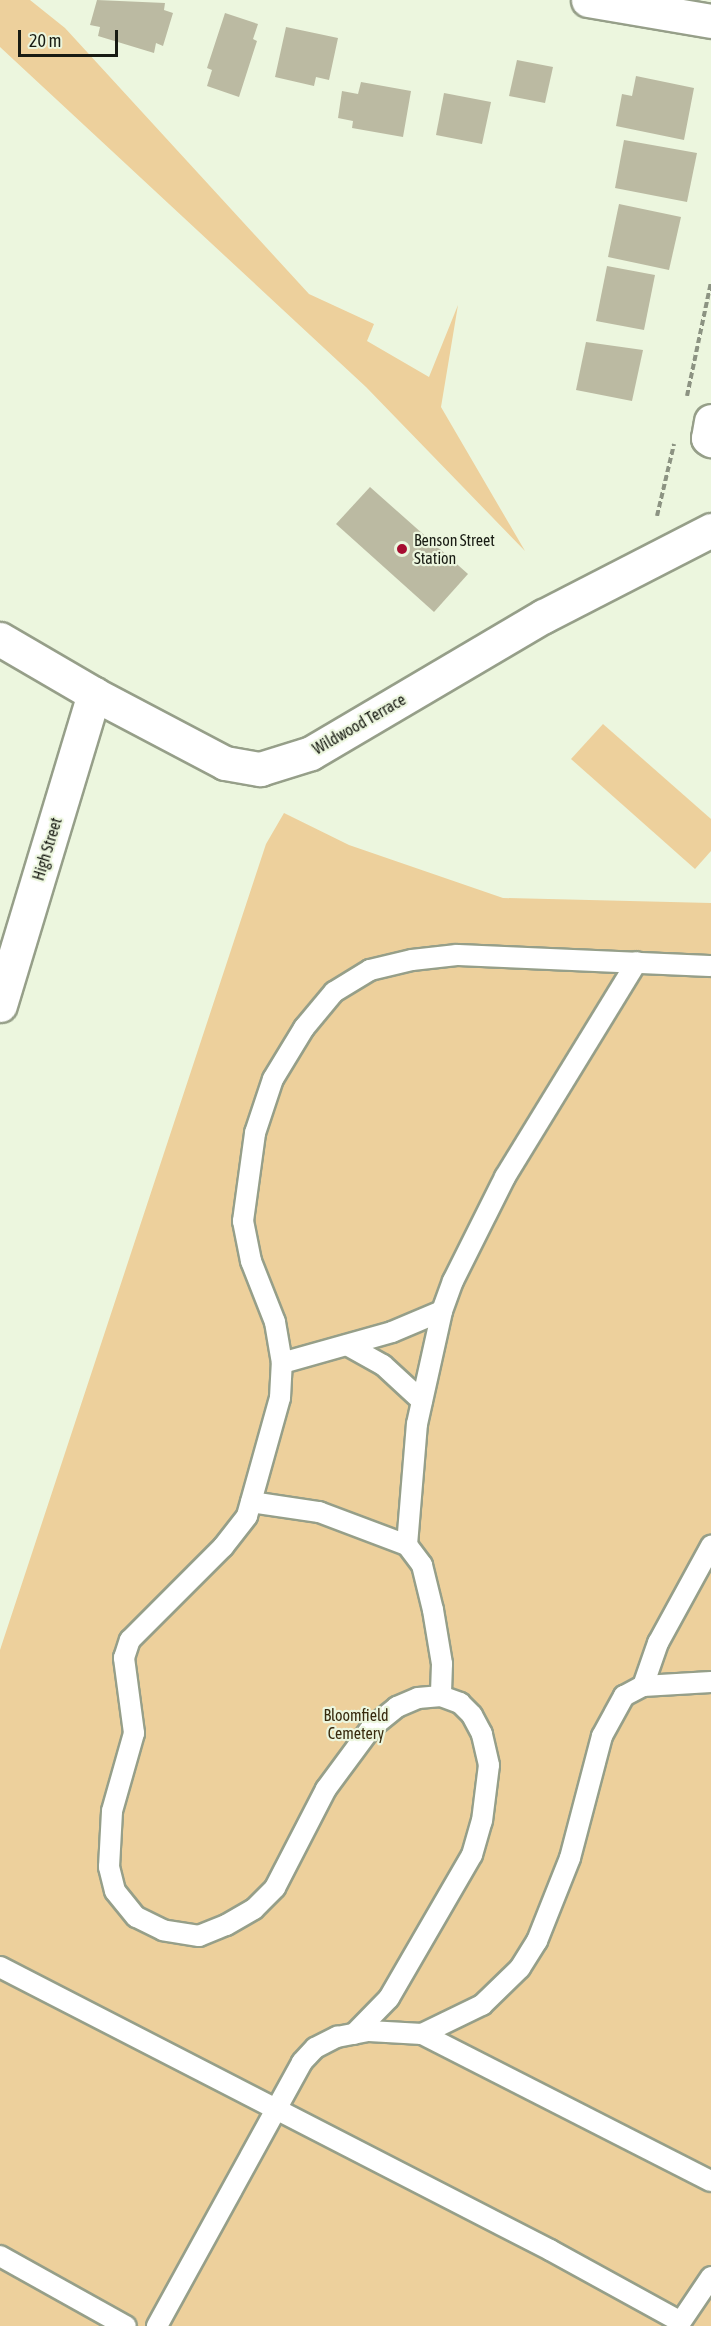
<!DOCTYPE html>
<html>
<head>
<meta charset="utf-8">
<style>
  body { margin:0 }
  #map { position:relative; width:711px; height:2326px; overflow:hidden; background:#ecf6de; font-family:"Asap Condensed",sans-serif }
  div>[style] { position:absolute }
  [style*='--x'] { left:calc(var(--x)*1px); top:calc(var(--y)*1px); width:calc(var(--w)*1px); rotate:calc(var(--a)*1deg) }
  .green>* { inset:0; background:#edd09c }
  .building>* { inset:0; background:#bbbaa2 }
  .path>* { height:4px; margin-top:-2px; transform-origin:0; background:repeating-linear-gradient(90deg,#8c9382 0 6px,transparent 0 9px) }
  .roads { filter:drop-shadow(2px 0 #969f89) drop-shadow(-2px 0 #969f89) drop-shadow(0 2px #969f89) drop-shadow(0 -2px #969f89) }
  .service>* { height:20px; margin:-10px; padding:0 10px; transform-origin:10px; border-radius:10px; background:#fff }
  .minor>* { height:33px; margin:-16.5px; padding:0 16.5px; transform-origin:16.5px; border-radius:16.5px; background:#fff }
  .dots>* { width:16px; height:16px; translate:-50% -50%; box-sizing:border-box; border:3px solid #ecf6de; border-radius:50% }
  span { translate:-50% -50%; white-space:nowrap; text-align:center; line-height:1.15; -webkit-text-stroke:4.5px #ecf6de; paint-order:stroke }
  .poi-label { font-size:16px; color:#181b13 }
  .left { translate:0 -50%; text-align:left }
  .street-label { font-size:16px; color:#181b13 }
  .park-label { font-size:16px; color:#382a0e }
  .scale { position:absolute; left:18px; top:30px; width:100px; height:27px; box-sizing:border-box; border:3px solid #181b13; border-top:0; padding-left:8px; font-size:18px; line-height:21px; white-space:nowrap; color:#181b13; -webkit-text-stroke:4px #ecf6de; paint-order:stroke }
</style>
</head>
<body>
<div id="map">
  <div class="green">
    <i style="clip-path:polygon(0 0,30px 0,65px 28px,309px 294px,374px 324px,367px 341px,429px 377px,458px 305px,441px 407px,525px 551px,366px 387px,0 47px)"></i>
    <i style="clip-path:polygon(603px 724px,711px 819px,711px 851px,695px 869px,571px 759px)"></i>
    <i style="clip-path:polygon(284px 813px,349px 845px,503px 898px,711px 903px,711px 2326px,0 2326px,0 1650px,266px 844px)"></i>
  </div>
  <div class="building">
    <i style="clip-path:polygon(97px 0,165px 3px,164px 10px,173px 13px,163px 46px,156px 43px,154px 53px,98px 36px,100px 27px,90px 25px)"></i>
    <i style="clip-path:polygon(225px 13px,258px 24px,253px 39px,257px 41px,239px 97px,207px 86px,212px 70px,207px 68px)"></i>
    <i style="clip-path:polygon(286px 27px,338px 38px,329px 80px,316px 77px,314px 86px,275px 77px)"></i>
    <i style="clip-path:polygon(517px 60px,553px 67px,545px 103px,509px 96px)"></i>
    <i style="clip-path:polygon(636px 76px,694px 88px,684px 140px,616px 126px,622px 94px,632px 96px)"></i>
    <i style="clip-path:polygon(361px 82px,411px 91px,403px 137px,352px 128px,353px 121px,338px 118px,342px 91px,358px 94px)"></i>
    <i style="clip-path:polygon(444px 93px,491px 102px,482px 144px,436px 135px)"></i>
    <i style="clip-path:polygon(624px 140px,697px 153px,687px 202px,615px 188px)"></i>
    <i style="clip-path:polygon(619px 204px,681px 217px,669px 270px,608px 257px)"></i>
    <i style="clip-path:polygon(607px 266px,655px 275px,644px 330px,596px 321px)"></i>
    <i style="clip-path:polygon(586px 342px,643px 350px,632px 401px,576px 390px)"></i>
    <i style="clip-path:polygon(370px 487px,468px 574px,434px 612px,336px 524px)"></i>
  </div>
  <div class="path">
    <i style="--x:687;--y:396;--w:116;--a:-78.1"></i>
    <i style="--x:657;--y:516;--w:74;--a:-76.7"></i>
  </div>
  <div class="roads">
    <div class="service">
      <i style="--x:347;--y:1345;--w:41;--a:29.1"></i>
      <i style="--x:383;--y:1365;--w:53;--a:42.7"></i>
      <i style="--x:282;--y:1363;--w:114;--a:-15.7"></i>
      <i style="--x:392;--y:1332;--w:54;--a:-22.8"></i>
      <i style="--x:251;--y:1502;--w:69;--a:8.4"></i>
      <i style="--x:319;--y:1512;--w:94;--a:20.6"></i>
      <i style="--x:407;--y:1545;--w:25;--a:53"></i>
      <i style="--x:422;--y:1565;--w:46;--a:76.3"></i>
      <i style="--x:433;--y:1610;--w:55;--a:80.5"></i>
      <i style="--x:442;--y:1664;--w:32;--a:92"></i>
      <i style="--x:407;--y:1545;--w:121;--a:-85.3"></i>
      <i style="--x:417;--y:1424;--w:116;--a:-77.5"></i>
      <i style="--x:442;--y:1311;--w:32;--a:-70"></i>
      <i style="--x:453;--y:1281;--w:116;--a:-63.4"></i>
      <i style="--x:505;--y:1177;--w:252;--a:-58.5"></i>
      <i style="--x:643;--y:1686;--w:46;--a:-70.8"></i>
      <i style="--x:658;--y:1643;--w:111;--a:-61.3"></i>
      <i style="--x:0;--y:1967;--w:619;--a:27.23"></i>
      <i style="--x:550;--y:2250;--w:149;--a:28.8"></i>
      <i style="--x:354;--y:2034;--w:50;--a:-45.8"></i>
      <i style="--x:389;--y:1998;--w:165;--a:-59.9"></i>
      <i style="--x:472;--y:1855;--w:35;--a:-74"></i>
      <i style="--x:482;--y:1821;--w:56;--a:-82.9"></i>
      <i style="--x:489;--y:1765;--w:32;--a:-103"></i>
      <i style="--x:482;--y:1734;--w:21;--a:-118"></i>
      <i style="--x:472;--y:1715;--w:17;--a:-135"></i>
      <i style="--x:460;--y:1703;--w:20;--a:-160"></i>
      <i style="--x:441;--y:1696;--w:23;--a:175"></i>
      <i style="--x:418;--y:1698;--w:23;--a:157"></i>
      <i style="--x:397;--y:1707;--w:33;--a:141"></i>
      <i style="--x:371;--y:1728;--w:76;--a:126.4"></i>
      <i style="--x:326;--y:1789;--w:111;--a:117.3"></i>
      <i style="--x:275;--y:1888;--w:30;--a:135"></i>
      <i style="--x:254;--y:1909;--w:32;--a:150"></i>
      <i style="--x:226;--y:1925;--w:29;--a:158"></i>
      <i style="--x:199;--y:1936;--w:36;--a:-171"></i>
      <i style="--x:163;--y:1930;--w:30;--a:-154"></i>
      <i style="--x:136;--y:1917;--w:33;--a:-129"></i>
      <i style="--x:115;--y:1891;--w:25;--a:-104"></i>
      <i style="--x:109;--y:1867;--w:56;--a:-86.9"></i>
      <i style="--x:112;--y:1811;--w:81;--a:-74.2"></i>
      <i style="--x:134;--y:1733;--w:76;--a:-97.6"></i>
      <i style="--x:124;--y:1658;--w:19;--a:-72"></i>
      <i style="--x:130;--y:1640;--w:132;--a:-45"></i>
      <i style="--x:223;--y:1547;--w:39;--a:-52"></i>
      <i style="--x:247;--y:1516;--w:123;--a:-74.4"></i>
      <i style="--x:280;--y:1398;--w:35;--a:-87"></i>
      <i style="--x:282;--y:1363;--w:42;--a:-99.7"></i>
      <i style="--x:275;--y:1322;--w:66;--a:-111.5"></i>
      <i style="--x:251;--y:1261;--w:41;--a:-101.3"></i>
      <i style="--x:243;--y:1221;--w:89;--a:-82.2"></i>
      <i style="--x:255;--y:1133;--w:57;--a:-71.6"></i>
      <i style="--x:273;--y:1079;--w:60;--a:-58.7"></i>
      <i style="--x:304;--y:1028;--w:47;--a:-50.2"></i>
      <i style="--x:334;--y:992;--w:42;--a:-31.4"></i>
      <i style="--x:370;--y:970;--w:43;--a:-13.4"></i>
      <i style="--x:412;--y:960;--w:45;--a:-6.3"></i>
      <i style="--x:457;--y:955;--w:254;--a:2.5"></i>
      <i style="--x:422;--y:2034;--w:67;--a:-25.8"></i>
      <i style="--x:482;--y:2005;--w:53;--a:-44.2"></i>
      <i style="--x:520;--y:1968;--w:32;--a:-58"></i>
      <i style="--x:537;--y:1941;--w:89;--a:-68.3"></i>
      <i style="--x:570;--y:1858;--w:126;--a:-75.3"></i>
      <i style="--x:602;--y:1736;--w:46;--a:-61.2"></i>
      <i style="--x:624;--y:1696;--w:21;--a:-28"></i>
      <i style="--x:643;--y:1686;--w:68;--a:-3.4"></i>
      <i style="--x:0;--y:2256;--w:144;--a:29.1"></i>
      <i style="--x:157;--y:2326;--w:301;--a:-61.2"></i>
      <i style="--x:302;--y:2062;--w:19;--a:-47"></i>
      <i style="--x:315;--y:2048;--w:25;--a:-27"></i>
      <i style="--x:337;--y:2037;--w:33;--a:-11"></i>
      <i style="--x:369;--y:2031;--w:53;--a:3.2"></i>
      <i style="--x:422;--y:2034;--w:324;--a:27"></i>
      <i style="--x:678;--y:2326;--w:59;--a:-56"></i>
    </div>
    <div class="minor">
      <i style="--x:588;--y:0;--w:125;--a:9.7"></i>
      <i style="--x:711;--y:421;--w:17;--a:100"></i>
      <i style="--x:708;--y:438;--w:4;--a:34"></i>
      <i style="--x:0;--y:639;--w:109;--a:30.3"></i>
      <i style="--x:94;--y:694;--w:148;--a:27.8"></i>
      <i style="--x:225;--y:763;--w:36;--a:10"></i>
      <i style="--x:260;--y:769;--w:53;--a:-17.4"></i>
      <i style="--x:311;--y:753;--w:270;--a:-30.5"></i>
      <i style="--x:544;--y:616;--w:188;--a:-27.2"></i>
      <i style="--x:0;--y:1005;--w:325;--a:-73.2"></i>
    </div>
  </div>
  <div class="dots">
    <i style="left:402px;top:549px;background:#a60d31"></i>
  </div>
  <div class="poi-label">
    <span class="left" style="left:414px;top:549px">Benson Street<br>Station</span>
  </div>
  <div class="street-label">
    <span style="left:359px;top:724px;rotate:-30deg">Wildwood Terrace</span>
    <span style="left:47px;top:849px;rotate:-73deg">High Street</span>
  </div>
  <div class="park-label">
    <span style="left:356px;top:1724px">Bloomfield<br>Cemetery</span>
  </div>
  <div class="scale">20 m</div>
</div>
</body>
</html>
